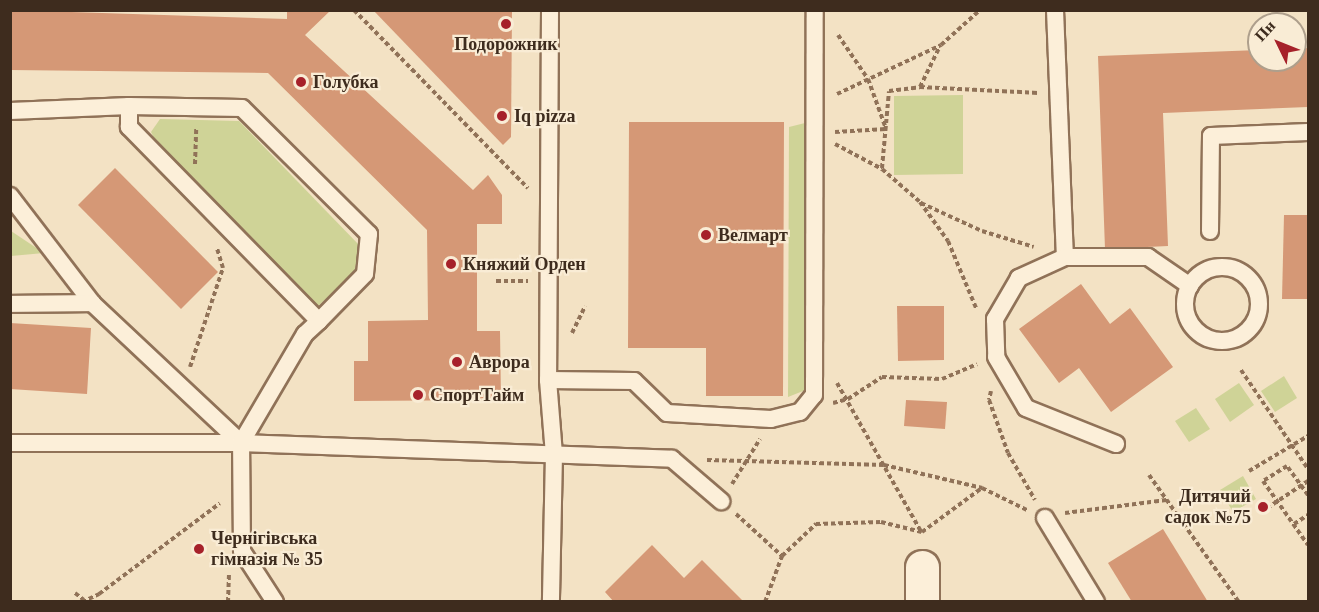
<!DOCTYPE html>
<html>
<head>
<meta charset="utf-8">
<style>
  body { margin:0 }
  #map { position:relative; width:1319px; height:612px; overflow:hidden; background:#f3e2c4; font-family:Georgia,serif }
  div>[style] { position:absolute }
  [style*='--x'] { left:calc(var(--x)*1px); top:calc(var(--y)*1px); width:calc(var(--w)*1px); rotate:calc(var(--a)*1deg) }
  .green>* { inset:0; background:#cfd397 }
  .building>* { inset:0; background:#d59876 }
  .path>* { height:4px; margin-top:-2px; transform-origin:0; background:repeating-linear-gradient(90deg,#907258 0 4.5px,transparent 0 7.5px) }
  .roads { filter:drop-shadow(2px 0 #907258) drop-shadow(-2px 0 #907258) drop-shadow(0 2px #907258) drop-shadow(0 -2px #907258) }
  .service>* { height:16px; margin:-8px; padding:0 8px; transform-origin:8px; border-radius:8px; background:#fcefd9 }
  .service>.ring { margin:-8px; padding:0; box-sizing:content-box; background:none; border:16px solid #fcefd9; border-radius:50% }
  .minor>* { height:33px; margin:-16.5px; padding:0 16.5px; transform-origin:16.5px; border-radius:16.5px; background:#fcefd9 }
  .dots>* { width:16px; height:16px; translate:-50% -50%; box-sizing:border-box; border:3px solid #f9ecd5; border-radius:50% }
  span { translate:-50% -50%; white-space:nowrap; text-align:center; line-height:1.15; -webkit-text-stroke:4.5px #f9ecd5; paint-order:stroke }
  .poi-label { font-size:18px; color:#3e2c1e; font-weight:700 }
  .left { translate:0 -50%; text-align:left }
  .right { translate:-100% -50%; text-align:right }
  .frame { position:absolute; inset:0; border:12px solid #3e2c1e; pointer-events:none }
  .north { position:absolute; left:1247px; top:12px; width:60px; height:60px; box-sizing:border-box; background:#f9ecd5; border:2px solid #ae9f8c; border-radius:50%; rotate:313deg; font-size:16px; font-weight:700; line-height:24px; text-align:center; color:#3e2c1e }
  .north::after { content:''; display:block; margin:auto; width:21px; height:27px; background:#a6212a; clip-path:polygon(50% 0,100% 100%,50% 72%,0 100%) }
</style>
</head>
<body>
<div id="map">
  <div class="green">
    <i style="clip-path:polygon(963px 95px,963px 174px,894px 175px,894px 96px)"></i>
    <i style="clip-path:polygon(160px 119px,239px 121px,360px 246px,354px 273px,318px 306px,158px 146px,151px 132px)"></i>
    <i style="clip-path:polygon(809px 122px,808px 389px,788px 397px,789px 127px)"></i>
    <i style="clip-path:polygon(11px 231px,44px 253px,11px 256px)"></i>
    <i style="clip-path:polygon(1284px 376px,1297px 398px,1275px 412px,1261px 391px)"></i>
    <i style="clip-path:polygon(1239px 383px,1254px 405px,1230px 422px,1215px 399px)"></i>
    <i style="clip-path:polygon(1196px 408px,1210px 429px,1189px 442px,1175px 421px)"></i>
    <i style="clip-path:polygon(1243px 476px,1256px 499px,1233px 512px,1220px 490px)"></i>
  </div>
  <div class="building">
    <i style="clip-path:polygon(10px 10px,287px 19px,287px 10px,331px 10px,305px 35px,473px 190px,488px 175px,502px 195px,502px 224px,477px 224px,477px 331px,500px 331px,501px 400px,354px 401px,354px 361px,368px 361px,368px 321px,428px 320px,427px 230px,268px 73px,10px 70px)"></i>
    <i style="clip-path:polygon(373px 10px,512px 10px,511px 137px,503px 145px)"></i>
    <i style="clip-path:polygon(1308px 48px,1308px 107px,1163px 113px,1168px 246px,1105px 249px,1098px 56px,1259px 50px,1259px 60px,1295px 60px,1295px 49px)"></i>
    <i style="clip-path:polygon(629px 122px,784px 122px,783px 396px,706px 396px,706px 348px,628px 348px)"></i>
    <i style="clip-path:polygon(115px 168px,218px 272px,181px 309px,78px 205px)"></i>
    <i style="clip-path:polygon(1284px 215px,1308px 215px,1308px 299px,1282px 299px)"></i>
    <i style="clip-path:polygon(1081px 284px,1110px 324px,1130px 308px,1173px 367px,1111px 412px,1079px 368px,1059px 383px,1019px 329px)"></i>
    <i style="clip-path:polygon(897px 306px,944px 306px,944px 360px,898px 361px)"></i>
    <i style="clip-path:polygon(10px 323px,91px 328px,87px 394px,10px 389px)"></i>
    <i style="clip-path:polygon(906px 400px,947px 402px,945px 429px,904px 426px)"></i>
    <i style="clip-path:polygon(1163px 529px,1208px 602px,1132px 602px,1108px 563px)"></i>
    <i style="clip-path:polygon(652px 545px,684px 578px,702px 560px,744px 602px,614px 602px,605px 592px)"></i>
  </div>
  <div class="path">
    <i style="--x:354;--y:10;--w:249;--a:45.7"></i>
    <i style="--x:838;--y:35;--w:53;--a:55.7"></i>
    <i style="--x:868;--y:79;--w:50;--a:70.1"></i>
    <i style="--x:920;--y:87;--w:46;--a:-64"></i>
    <i style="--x:837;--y:94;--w:115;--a:-25.2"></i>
    <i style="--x:941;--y:45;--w:52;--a:-41.9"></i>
    <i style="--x:835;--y:132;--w:51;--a:-3.4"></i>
    <i style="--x:835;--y:144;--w:53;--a:28"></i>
    <i style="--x:882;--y:169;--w:50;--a:41"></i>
    <i style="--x:920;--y:202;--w:48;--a:54.3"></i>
    <i style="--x:948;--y:241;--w:73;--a:67.3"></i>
    <i style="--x:195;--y:164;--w:37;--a:-88"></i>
    <i style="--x:882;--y:168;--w:77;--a:-84.8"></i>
    <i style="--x:889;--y:91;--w:31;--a:-7"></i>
    <i style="--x:920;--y:87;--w:118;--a:2.9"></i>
    <i style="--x:921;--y:203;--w:67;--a:24.7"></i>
    <i style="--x:982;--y:231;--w:54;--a:17.1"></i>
    <i style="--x:496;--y:281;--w:32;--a:0"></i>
    <i style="--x:572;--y:333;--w:30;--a:-64"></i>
    <i style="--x:190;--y:367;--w:104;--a:-71.6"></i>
    <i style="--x:223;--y:268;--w:21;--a:-107"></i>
    <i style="--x:1241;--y:370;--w:120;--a:55.9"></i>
    <i style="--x:837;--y:383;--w:172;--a:60.5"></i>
    <i style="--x:991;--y:391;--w:9;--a:103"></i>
    <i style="--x:989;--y:400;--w:56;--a:70.3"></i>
    <i style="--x:1008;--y:453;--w:54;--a:60.1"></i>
    <i style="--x:833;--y:403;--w:16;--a:-15"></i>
    <i style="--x:848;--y:399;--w:40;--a:-32.9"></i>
    <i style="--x:882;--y:377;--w:60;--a:1.9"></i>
    <i style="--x:942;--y:379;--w:38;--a:-23"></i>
    <i style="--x:707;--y:460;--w:177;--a:1.6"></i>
    <i style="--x:884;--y:465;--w:101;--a:13.2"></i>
    <i style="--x:982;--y:488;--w:50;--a:26.1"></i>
    <i style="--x:1249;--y:471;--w:69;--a:-30.7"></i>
    <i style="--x:1149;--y:475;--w:156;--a:54.7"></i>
    <i style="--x:732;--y:484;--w:53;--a:-58.1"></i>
    <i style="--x:1308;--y:495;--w:36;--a:-126"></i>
    <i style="--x:1287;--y:466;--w:28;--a:148"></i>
    <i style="--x:1263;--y:481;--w:78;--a:54.9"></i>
    <i style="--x:1267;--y:508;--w:49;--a:-33.4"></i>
    <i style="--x:1065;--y:513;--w:102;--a:-7.3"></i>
    <i style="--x:736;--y:514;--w:62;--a:42.4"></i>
    <i style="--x:1294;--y:524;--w:17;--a:-33"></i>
    <i style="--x:75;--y:593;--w:11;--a:38"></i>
    <i style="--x:82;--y:602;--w:19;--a:-25"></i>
    <i style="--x:99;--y:594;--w:151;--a:-36.9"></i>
    <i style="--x:228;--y:602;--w:30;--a:-88"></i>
    <i style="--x:765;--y:602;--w:49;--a:-69.7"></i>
    <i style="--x:782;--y:556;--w:47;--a:-43.3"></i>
    <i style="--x:816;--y:524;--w:65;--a:-1.8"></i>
    <i style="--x:881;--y:522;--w:42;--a:13.7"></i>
    <i style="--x:922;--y:532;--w:74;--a:-36.3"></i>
  </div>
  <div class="roads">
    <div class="service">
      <i style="--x:550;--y:10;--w:370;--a:90.3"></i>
      <i style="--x:548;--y:380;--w:74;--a:85.4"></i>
      <i style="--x:554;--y:454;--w:148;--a:91.2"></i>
      <i style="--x:1055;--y:10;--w:247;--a:87.7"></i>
      <i style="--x:1065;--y:257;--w:83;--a:0"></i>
      <i style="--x:1148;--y:257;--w:51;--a:34.6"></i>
      <i style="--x:10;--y:111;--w:119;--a:-2.4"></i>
      <i style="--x:129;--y:106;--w:113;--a:1"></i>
      <i style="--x:242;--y:108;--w:179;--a:44.8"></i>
      <i style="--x:369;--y:234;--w:40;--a:95.7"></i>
      <i style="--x:365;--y:274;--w:66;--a:134.4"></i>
      <i style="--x:319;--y:321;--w:272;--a:-134.4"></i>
      <i style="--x:129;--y:127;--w:21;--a:-90"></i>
      <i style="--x:10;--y:196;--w:135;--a:52.5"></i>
      <i style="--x:92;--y:303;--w:204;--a:43.2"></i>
      <i style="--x:1210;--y:231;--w:95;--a:-89.4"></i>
      <i style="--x:1211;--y:136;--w:97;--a:-2.4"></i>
      <i style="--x:1065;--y:257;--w:51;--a:155.5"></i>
      <i style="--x:1019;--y:278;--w:48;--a:120.3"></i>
      <i style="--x:995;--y:319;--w:38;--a:88"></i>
      <i style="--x:996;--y:357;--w:59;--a:59.5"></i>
      <i style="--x:1026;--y:408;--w:97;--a:21.8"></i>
      <i class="ring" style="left:1185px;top:267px;width:58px;height:58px"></i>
      <i style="--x:10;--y:304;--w:82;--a:-0.7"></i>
      <i style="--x:548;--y:380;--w:86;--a:0.7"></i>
      <i style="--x:634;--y:381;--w:46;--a:44.1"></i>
      <i style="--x:667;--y:413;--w:104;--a:3.3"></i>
      <i style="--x:771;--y:419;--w:30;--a:-14"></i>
      <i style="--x:800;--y:412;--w:22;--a:-51"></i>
      <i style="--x:814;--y:395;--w:385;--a:-89.9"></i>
      <i style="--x:10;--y:443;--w:231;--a:0"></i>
      <i style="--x:241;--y:443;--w:431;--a:2.1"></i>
      <i style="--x:672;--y:459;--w:65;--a:40.6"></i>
      <i style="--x:1045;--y:518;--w:98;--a:58.7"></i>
      <i style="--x:275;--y:602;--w:61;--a:-122.9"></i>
      <i style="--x:242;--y:551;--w:108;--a:-90.5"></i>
      <i style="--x:241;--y:443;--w:126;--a:-59.6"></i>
      <i style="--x:305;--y:334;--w:19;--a:-43"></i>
    </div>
    <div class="minor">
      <i style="--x:922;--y:602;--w:35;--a:-90"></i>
    </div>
  </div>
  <div class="dots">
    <i style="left:506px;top:24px;background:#a6212a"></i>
    <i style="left:301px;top:82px;background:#a6212a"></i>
    <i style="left:502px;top:116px;background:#a6212a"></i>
    <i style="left:706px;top:235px;background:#a6212a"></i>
    <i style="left:451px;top:264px;background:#a6212a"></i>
    <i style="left:457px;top:362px;background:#a6212a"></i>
    <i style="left:418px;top:395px;background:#a6212a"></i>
    <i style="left:1263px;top:507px;background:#a6212a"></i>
    <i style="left:199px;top:549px;background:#a6212a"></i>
  </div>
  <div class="poi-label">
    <span style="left:506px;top:44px">Подорожник</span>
    <span class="left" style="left:313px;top:82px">Голубка</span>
    <span class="left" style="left:514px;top:116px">Iq pizza</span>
    <span class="left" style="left:718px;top:235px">Велмарт</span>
    <span class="left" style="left:463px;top:264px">Княжий Орден</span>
    <span class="left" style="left:469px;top:362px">Аврора</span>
    <span class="left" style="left:430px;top:395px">СпортТайм</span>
    <span class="right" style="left:1251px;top:507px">Дитячий<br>садок №75</span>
    <span class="left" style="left:211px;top:549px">Чернігівська<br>гімназія № 35</span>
  </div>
  <div class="frame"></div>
  <div class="north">Пн</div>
</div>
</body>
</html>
